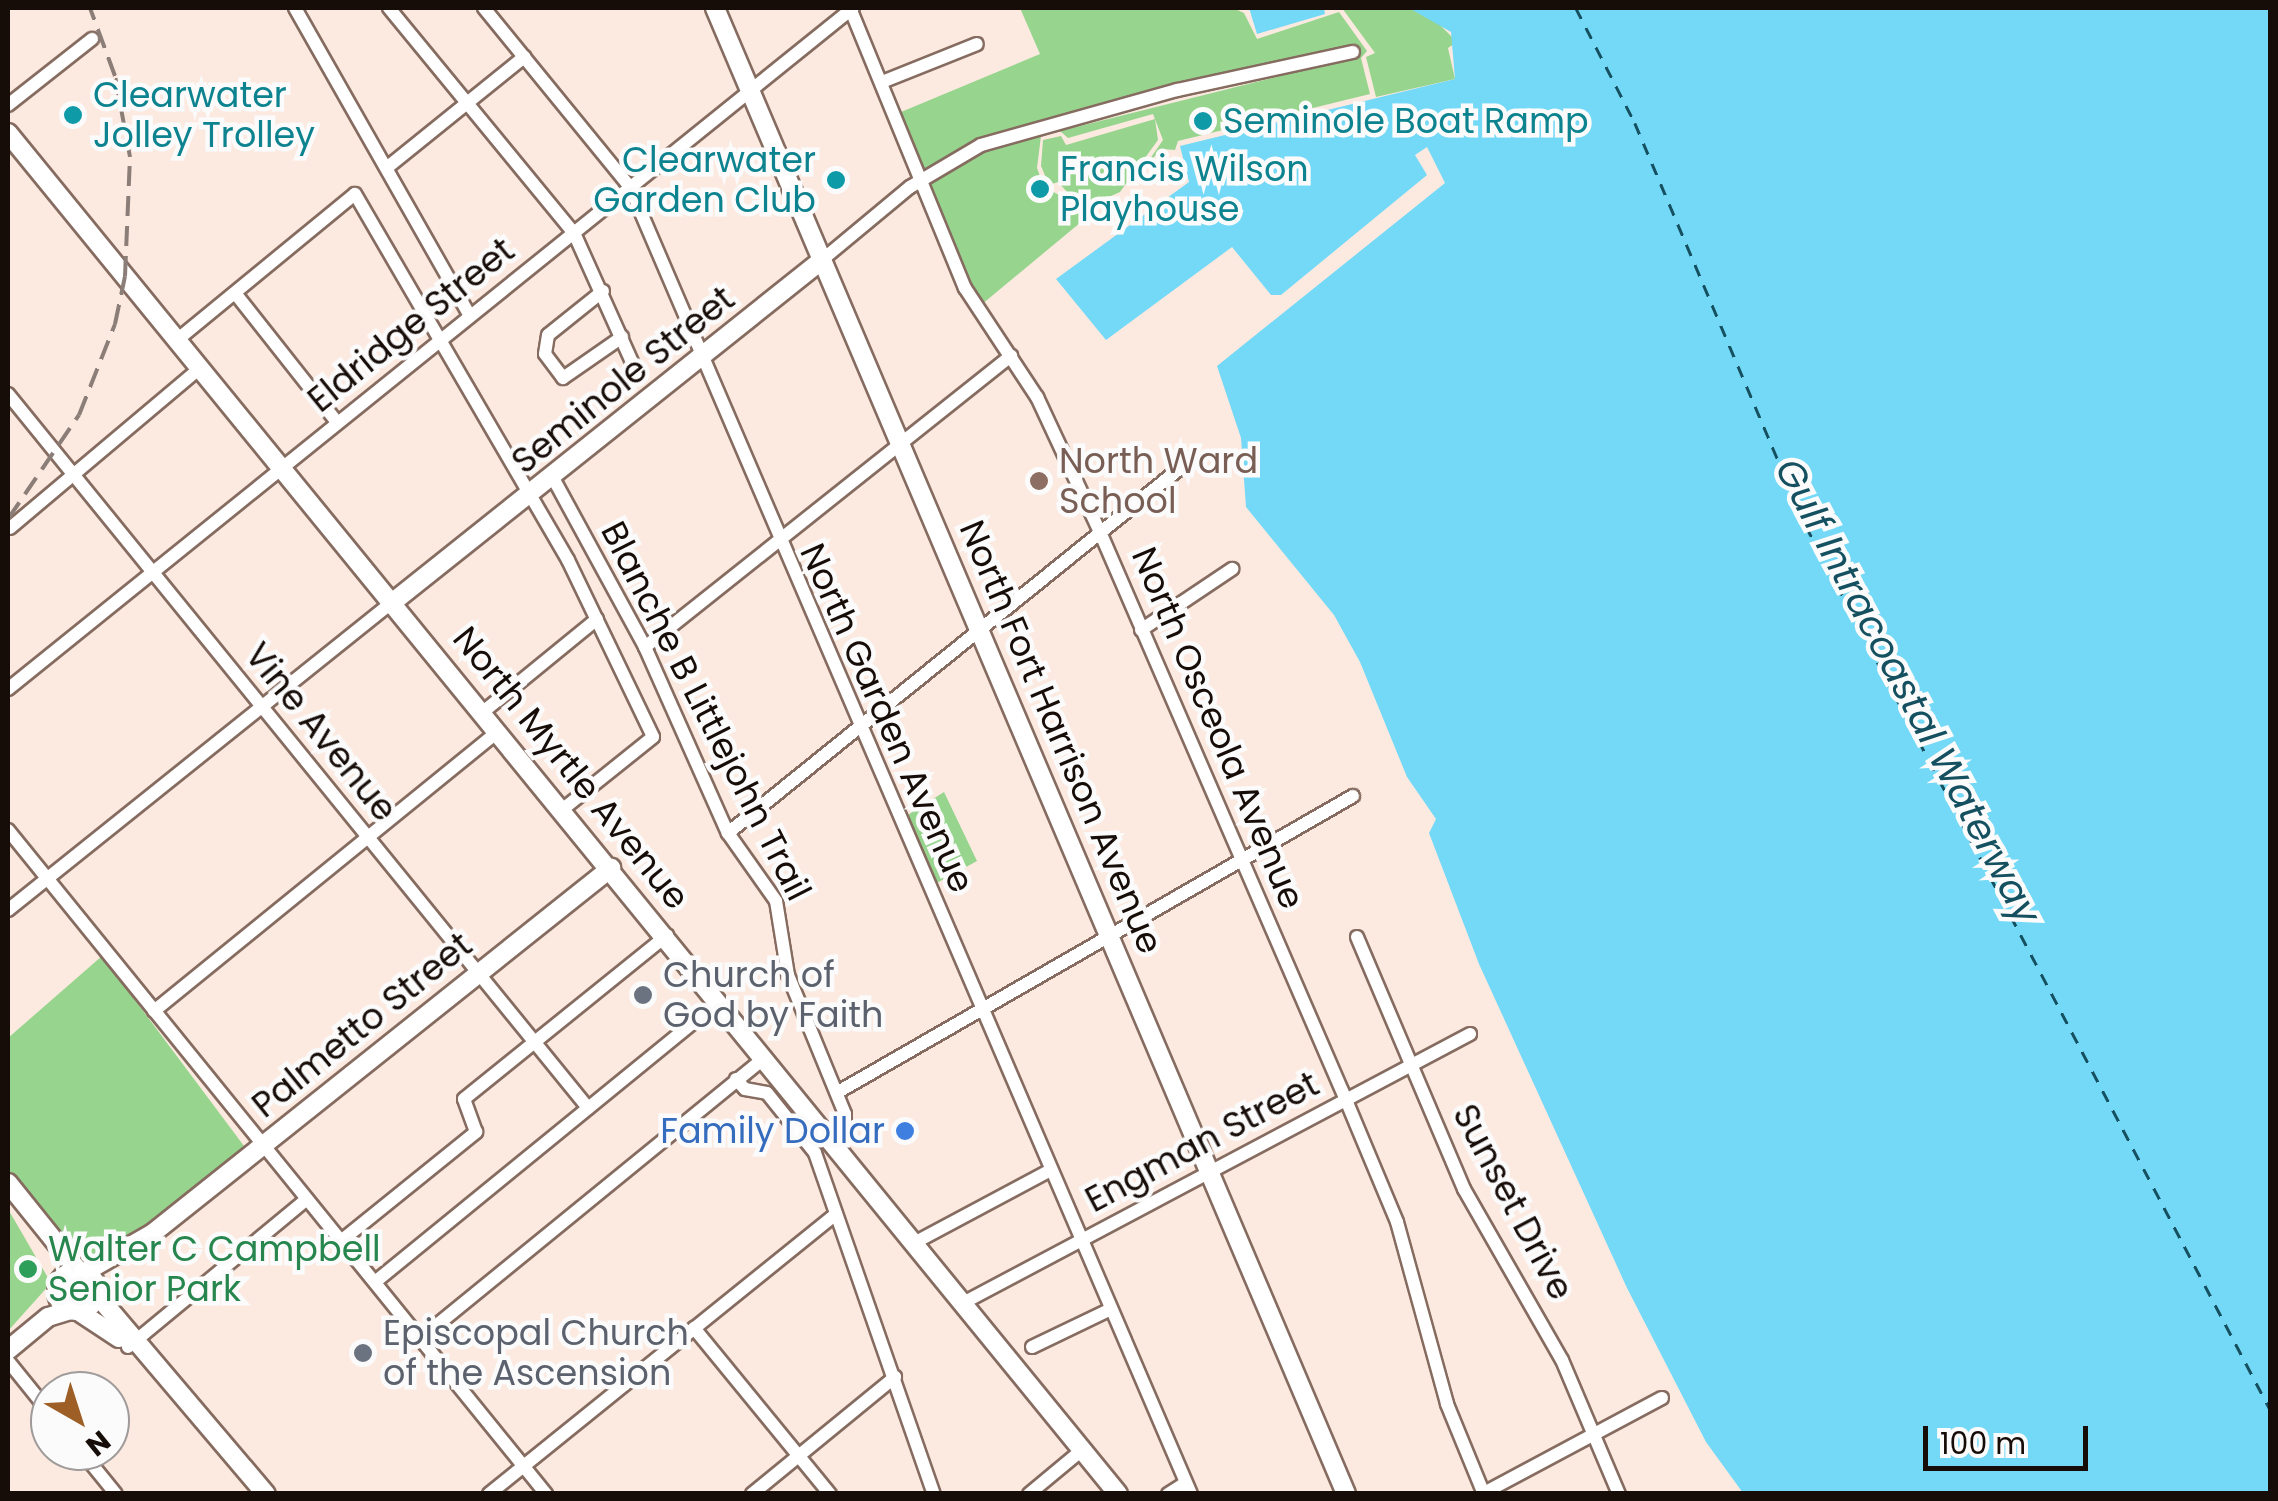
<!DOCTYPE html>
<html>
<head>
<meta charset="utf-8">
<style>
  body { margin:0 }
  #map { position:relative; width:2278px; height:1501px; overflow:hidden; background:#fceae1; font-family:Poppins,sans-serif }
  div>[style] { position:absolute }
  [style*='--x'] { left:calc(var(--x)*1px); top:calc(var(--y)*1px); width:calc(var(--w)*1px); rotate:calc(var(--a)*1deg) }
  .green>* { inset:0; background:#97d48d }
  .water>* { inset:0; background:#74d9f7 }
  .ferry>* { height:2.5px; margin-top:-1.25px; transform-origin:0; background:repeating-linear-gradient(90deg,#155060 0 12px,transparent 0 22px) }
  .roads { filter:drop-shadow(2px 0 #866c60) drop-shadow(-2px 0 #866c60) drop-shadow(0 2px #866c60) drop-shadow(0 -2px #866c60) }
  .street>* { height:12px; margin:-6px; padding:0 6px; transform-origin:6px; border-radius:6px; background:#fff }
  .secondary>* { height:18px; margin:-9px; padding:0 9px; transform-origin:9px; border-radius:9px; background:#fff }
  .secondary>.ring { margin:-9px; padding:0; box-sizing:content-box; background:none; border:18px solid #fff; border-radius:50% }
  .rail>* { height:4px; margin-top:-2px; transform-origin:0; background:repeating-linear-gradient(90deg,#8b7d77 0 20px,transparent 0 30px) }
  .dots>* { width:28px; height:28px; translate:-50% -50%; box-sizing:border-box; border:5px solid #fbfbfb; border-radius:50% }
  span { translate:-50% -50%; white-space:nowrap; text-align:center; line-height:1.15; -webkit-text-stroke:9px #fbfbfb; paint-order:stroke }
  .culture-label { font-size:35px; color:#0d838f }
  .left { translate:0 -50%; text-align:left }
  .right { translate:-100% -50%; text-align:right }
  .street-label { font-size:35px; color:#160c08 }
  .education-label { font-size:35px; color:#785e54 }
  .worship-label { font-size:35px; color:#5b616d }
  .shop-label { font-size:35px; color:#366cbe }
  .leisure-label { font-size:35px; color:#27864d }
  .water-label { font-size:38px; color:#155060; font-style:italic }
  .frame { position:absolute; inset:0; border:10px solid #160c08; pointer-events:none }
  .north { position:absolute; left:30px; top:1371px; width:100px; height:100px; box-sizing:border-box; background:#fbfbfb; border:2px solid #9f9b9a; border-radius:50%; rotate:141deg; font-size:28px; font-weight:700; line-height:40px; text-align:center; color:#160c08 }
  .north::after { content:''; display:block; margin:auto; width:35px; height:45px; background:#9e5f26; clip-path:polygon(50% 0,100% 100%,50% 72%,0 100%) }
  .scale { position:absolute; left:1923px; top:1426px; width:165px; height:45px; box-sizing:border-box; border:5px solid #160c08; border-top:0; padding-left:12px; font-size:30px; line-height:35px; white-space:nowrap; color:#160c08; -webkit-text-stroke:8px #fbfbfb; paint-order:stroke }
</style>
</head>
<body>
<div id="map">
  <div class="green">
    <i style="clip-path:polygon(1020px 8px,1233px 8px,1244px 13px,1257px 39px,1339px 12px,1367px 51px,1361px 58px,1370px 94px,1178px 141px,1175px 150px,1162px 149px,1145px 166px,1163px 140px,1153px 114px,1068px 138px,1060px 131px,1360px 56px,1356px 44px,1176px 84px,978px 140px,924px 169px,901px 112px,1040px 54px)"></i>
    <i style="clip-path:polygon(1342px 8px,1409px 8px,1433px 18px,1457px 42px,1448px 48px,1455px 79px,1376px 97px,1366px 57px,1375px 53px)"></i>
    <i style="clip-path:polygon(1155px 119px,1158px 140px,1120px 192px,1071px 214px,1068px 193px,1058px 182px,1049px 185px,1041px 166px,1043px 140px,1061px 136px,1066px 145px)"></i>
    <i style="clip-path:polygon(1041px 136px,1037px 168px,1044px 187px,1061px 196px,1067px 216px,1098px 208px,981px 305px,929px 181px,983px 151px)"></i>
    <i style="clip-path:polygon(944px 792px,977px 861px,933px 885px,903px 818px)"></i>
    <i style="clip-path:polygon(102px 956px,247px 1150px,149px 1228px,86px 1266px,68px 1256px,8px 1174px,8px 1038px)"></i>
    <i style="clip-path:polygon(8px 1209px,51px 1283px,8px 1331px)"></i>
  </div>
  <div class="water">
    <i style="clip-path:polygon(1249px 8px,1324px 8px,1325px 14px,1257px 34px)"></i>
    <i style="clip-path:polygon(1409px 8px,2270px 8px,2270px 1493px,1743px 1493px,1706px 1442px,1627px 1288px,1479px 964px,1429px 833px,1436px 819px,1407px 777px,1360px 662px,1334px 615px,1246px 507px,1241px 438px,1217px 366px,1445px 183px,1427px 147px,1415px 155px,1427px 175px,1281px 295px,1271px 295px,1232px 247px,1106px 340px,1056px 279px,1189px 182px,1180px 146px,1455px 79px,1451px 32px)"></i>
  </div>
  <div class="ferry">
    <i style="--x:1576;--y:8;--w:129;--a:62.8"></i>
    <i style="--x:1635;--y:123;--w:438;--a:67"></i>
    <i style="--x:1806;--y:526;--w:997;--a:62.28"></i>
  </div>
  <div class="roads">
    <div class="street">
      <i style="--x:295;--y:8;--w:354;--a:60.4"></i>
      <i style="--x:389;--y:8;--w:291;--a:50.6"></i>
      <i style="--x:574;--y:233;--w:151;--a:65.8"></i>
      <i style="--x:484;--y:8;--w:231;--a:50.8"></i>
      <i style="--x:630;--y:187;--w:1422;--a:66.77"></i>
      <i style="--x:850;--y:8;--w:303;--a:67.7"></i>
      <i style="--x:965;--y:288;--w:131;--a:56.6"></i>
      <i style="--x:1037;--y:397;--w:149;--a:65"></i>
      <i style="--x:1100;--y:532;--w:619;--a:66.58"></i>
      <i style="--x:1346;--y:1100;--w:132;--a:67.3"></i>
      <i style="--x:1397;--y:1222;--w:189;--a:74.6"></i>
      <i style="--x:1447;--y:1404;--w:97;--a:67.7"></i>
      <i style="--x:882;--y:82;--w:102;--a:-21.8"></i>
      <i style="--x:8;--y:105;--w:107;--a:-38.2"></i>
      <i style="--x:389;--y:166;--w:174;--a:-38.9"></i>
      <i style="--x:822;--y:260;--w:114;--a:-39.7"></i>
      <i style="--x:910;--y:187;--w:82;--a:-30.6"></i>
      <i style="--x:981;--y:145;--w:204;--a:-15.7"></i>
      <i style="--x:1177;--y:90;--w:180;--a:-12.2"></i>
      <i style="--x:603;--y:291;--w:70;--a:141.3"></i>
      <i style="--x:548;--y:335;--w:19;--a:99"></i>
      <i style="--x:545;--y:354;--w:30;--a:53"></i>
      <i style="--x:563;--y:378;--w:72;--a:-34.8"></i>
      <i style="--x:235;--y:293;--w:164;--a:51.7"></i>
      <i style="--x:177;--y:340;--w:230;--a:-39.4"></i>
      <i style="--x:355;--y:194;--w:423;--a:59.8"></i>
      <i style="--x:568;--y:560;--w:196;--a:64.3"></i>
      <i style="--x:653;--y:737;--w:115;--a:141.3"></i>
      <i style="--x:8;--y:394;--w:920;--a:50.91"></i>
      <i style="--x:553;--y:478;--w:192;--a:61.4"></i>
      <i style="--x:645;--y:647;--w:204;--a:66"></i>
      <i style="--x:728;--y:833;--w:83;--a:54.8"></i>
      <i style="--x:776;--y:901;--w:75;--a:80.8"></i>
      <i style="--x:788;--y:975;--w:150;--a:67.7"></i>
      <i style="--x:845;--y:1114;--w:9;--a:90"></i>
      <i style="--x:845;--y:1123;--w:21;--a:139"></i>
      <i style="--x:10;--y:528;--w:248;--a:-40.1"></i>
      <i style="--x:1141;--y:630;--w:110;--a:-33.8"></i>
      <i style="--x:645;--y:647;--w:468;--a:-38.5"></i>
      <i style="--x:8;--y:689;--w:1085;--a:-38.87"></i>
      <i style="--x:483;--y:712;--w:147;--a:-39.2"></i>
      <i style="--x:8;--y:830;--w:855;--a:50.98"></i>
      <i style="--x:728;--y:833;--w:599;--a:-38.9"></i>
      <i style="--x:8;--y:910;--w:493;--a:-38.7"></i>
      <i style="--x:1357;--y:937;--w:274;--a:67"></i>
      <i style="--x:1464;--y:1189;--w:197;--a:60.2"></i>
      <i style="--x:1562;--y:1360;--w:146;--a:67"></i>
      <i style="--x:154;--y:1011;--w:444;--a:-39.1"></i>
      <i style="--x:736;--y:1079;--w:13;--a:48"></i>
      <i style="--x:745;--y:1089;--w:22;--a:10"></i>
      <i style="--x:767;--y:1093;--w:77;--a:51.3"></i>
      <i style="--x:815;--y:1153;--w:361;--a:70.8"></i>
      <i style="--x:838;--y:1092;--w:594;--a:-29.89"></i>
      <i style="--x:341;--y:1241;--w:174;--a:-38.9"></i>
      <i style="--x:476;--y:1132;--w:35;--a:-110"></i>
      <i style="--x:464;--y:1099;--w:261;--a:-38.9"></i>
      <i style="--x:914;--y:1243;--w:155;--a:-28.1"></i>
      <i style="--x:375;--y:1282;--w:444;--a:-39.2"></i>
      <i style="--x:963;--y:1303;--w:574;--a:-27.95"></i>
      <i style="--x:694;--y:1328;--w:215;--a:50.7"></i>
      <i style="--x:421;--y:1338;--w:443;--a:-39.2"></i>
      <i style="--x:128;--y:1347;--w:232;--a:-39.6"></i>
      <i style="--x:1032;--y:1347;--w:88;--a:-25.7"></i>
      <i style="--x:8;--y:1361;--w:67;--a:51.1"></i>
      <i style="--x:81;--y:1451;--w:55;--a:50.9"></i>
      <i style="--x:489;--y:1494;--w:446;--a:-38.9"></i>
      <i style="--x:752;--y:1494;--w:185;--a:-39.3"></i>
      <i style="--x:1029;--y:1494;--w:69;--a:-39.7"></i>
      <i style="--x:1168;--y:1494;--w:19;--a:-32"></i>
      <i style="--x:1482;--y:1494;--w:204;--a:-28.1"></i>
    </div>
    <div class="secondary">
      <i style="--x:715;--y:8;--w:1614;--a:66.99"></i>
      <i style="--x:8;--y:133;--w:1756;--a:50.8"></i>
      <i style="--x:393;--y:602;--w:549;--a:-38.56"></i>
      <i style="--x:8;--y:1183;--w:112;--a:51.2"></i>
      <i class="ring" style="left:57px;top:1271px;width:22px;height:22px"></i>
      <i style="--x:85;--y:1272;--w:78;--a:-29.8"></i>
      <i style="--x:153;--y:1233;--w:586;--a:-38.55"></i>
      <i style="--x:97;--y:1295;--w:261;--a:49.7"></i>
      <i style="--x:78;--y:1311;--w:49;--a:33.4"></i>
      <i style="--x:8;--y:1350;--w:52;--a:-39.5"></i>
      <i style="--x:48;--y:1317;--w:24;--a:-17"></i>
    </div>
  </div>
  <div class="rail">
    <i style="--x:8;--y:519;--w:126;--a:-55.7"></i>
    <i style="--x:79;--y:415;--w:98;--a:-68.4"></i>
    <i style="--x:115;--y:324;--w:49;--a:-78.2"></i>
    <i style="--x:125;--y:276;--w:119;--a:-87.6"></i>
    <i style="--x:130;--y:157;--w:82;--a:-100.5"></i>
    <i style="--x:115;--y:76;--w:72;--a:-110.2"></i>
  </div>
  <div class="dots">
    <i style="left:73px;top:115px;background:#0f9aa8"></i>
    <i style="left:1203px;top:121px;background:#0f9aa8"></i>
    <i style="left:836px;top:180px;background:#0f9aa8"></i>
    <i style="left:1040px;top:189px;background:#0f9aa8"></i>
    <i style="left:1039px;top:481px;background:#8d6e63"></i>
    <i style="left:643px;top:995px;background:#6b7280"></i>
    <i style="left:905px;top:1131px;background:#3f7fe0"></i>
    <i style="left:28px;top:1269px;background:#2e9e5b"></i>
    <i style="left:363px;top:1353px;background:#6b7280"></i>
  </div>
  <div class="culture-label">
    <span class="left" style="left:93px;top:115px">Clearwater<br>Jolley Trolley</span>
    <span class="left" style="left:1223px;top:121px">Seminole Boat Ramp</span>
    <span class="right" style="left:816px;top:180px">Clearwater<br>Garden Club</span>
    <span class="left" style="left:1060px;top:189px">Francis Wilson<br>Playhouse</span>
  </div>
  <div class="street-label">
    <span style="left:411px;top:325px;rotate:-39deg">Eldridge Street</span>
    <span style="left:623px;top:380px;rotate:-39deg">Seminole Street</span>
    <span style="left:706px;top:711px;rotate:63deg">Blanche B Littlejohn Trail</span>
    <span style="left:887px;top:718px;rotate:66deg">North Garden Avenue</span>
    <span style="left:1218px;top:728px;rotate:67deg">North Osceola Avenue</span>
    <span style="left:321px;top:732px;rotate:51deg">Vine Avenue</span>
    <span style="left:1061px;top:737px;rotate:67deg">North Fort Harrison Avenue</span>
    <span style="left:571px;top:768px;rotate:51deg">North Myrtle Avenue</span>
    <span style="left:362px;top:1025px;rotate:-39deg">Palmetto Street</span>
    <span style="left:1202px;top:1142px;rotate:-28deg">Engman Street</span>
    <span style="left:1513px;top:1202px;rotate:62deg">Sunset Drive</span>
  </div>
  <div class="education-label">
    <span class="left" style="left:1059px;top:481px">North Ward<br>School</span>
  </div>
  <div class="worship-label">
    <span class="left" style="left:663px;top:995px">Church of<br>God by Faith</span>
    <span class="left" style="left:383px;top:1353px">Episcopal Church<br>of the Ascension</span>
  </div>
  <div class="shop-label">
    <span class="right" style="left:885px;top:1131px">Family Dollar</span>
  </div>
  <div class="leisure-label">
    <span class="left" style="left:48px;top:1269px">Walter C Campbell<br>Senior Park</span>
  </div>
  <div class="water-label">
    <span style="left:1908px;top:691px;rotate:62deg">Gulf Intracoastal Waterway</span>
  </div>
  <div class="frame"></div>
  <div class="north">N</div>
  <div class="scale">100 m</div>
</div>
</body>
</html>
